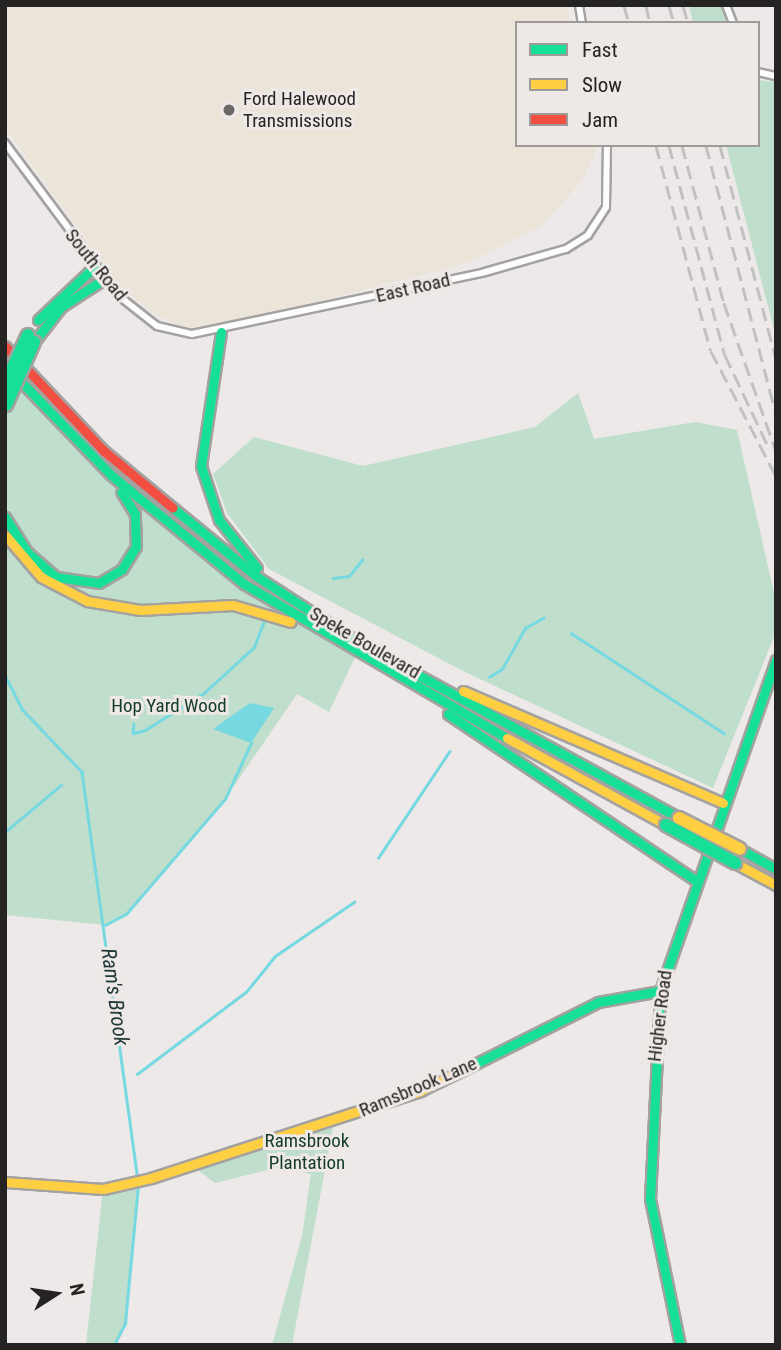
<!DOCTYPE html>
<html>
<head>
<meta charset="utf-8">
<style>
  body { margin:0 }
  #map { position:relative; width:781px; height:1350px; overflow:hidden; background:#ece9e8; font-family:"Roboto Condensed",sans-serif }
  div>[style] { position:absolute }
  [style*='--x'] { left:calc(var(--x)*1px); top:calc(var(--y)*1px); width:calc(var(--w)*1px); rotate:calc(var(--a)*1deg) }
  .industrial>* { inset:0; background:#ebe4d8 }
  .green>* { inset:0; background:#bfdecb }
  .water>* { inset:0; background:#76d8e1 }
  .stream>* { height:2.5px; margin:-1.25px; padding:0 1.25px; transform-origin:1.25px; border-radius:1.25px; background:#76d8e1 }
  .roads { filter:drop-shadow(2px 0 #a4a2a1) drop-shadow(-2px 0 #a4a2a1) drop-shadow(0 2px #a4a2a1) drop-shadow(0 -2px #a4a2a1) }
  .street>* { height:6px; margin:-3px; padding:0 3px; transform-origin:3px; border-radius:3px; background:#fcfcfc }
  .fast>* { height:9px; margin:-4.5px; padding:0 4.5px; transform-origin:4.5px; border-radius:4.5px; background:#16e098 }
  .slow>* { height:9px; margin:-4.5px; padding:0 4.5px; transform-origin:4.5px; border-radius:4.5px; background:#ffcf43 }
  .jam>* { height:9px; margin:-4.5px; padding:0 4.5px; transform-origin:4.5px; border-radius:4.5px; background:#f24e42 }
  .rail>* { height:2.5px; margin-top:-1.25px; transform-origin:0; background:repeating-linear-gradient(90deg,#c2c1c1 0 14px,transparent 0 21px) }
  .bridges { filter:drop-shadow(2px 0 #a4a2a1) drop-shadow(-2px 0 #a4a2a1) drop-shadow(0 2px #a4a2a1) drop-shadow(0 -2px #a4a2a1) }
  .fast-bridge>* { height:12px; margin:-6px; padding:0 6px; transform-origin:6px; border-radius:6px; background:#16e098 }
  .slow-bridge>* { height:12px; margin:-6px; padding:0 6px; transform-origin:6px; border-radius:6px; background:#ffcf43 }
  .dots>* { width:19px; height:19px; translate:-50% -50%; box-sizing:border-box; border:4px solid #eee8e6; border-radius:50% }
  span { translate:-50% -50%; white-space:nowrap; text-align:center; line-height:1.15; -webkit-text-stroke:6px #eee8e6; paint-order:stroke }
  .poi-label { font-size:19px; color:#262423 }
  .left { translate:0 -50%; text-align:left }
  .street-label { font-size:19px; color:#262423 }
  .park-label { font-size:19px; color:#133c28 }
  .water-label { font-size:21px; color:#21393b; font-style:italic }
  .frame { position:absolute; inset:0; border:7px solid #262423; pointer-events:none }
  .legend { position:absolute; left:515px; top:21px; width:245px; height:126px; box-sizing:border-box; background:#eee8e6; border:2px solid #9e9a98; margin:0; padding:9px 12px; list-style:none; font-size:21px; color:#262423 }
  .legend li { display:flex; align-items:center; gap:14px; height:35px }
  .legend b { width:35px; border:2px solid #9e9a98 }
  .north { position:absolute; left:21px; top:1259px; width:70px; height:70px; -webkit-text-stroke:5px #eee8e6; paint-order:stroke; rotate:78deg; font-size:19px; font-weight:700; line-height:28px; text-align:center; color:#262423 }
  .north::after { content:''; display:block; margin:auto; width:24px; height:32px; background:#262423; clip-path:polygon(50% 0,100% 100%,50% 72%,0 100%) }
</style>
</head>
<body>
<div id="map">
  <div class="industrial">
    <i style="clip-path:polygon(5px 5px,567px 5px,570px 23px,517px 23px,517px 145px,599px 146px,581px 182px,541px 226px,468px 263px,215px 328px,187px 328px,151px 313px,116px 281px,5px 128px)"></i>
  </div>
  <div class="green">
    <i style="clip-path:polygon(689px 5px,722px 5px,727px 23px,693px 23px)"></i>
    <i style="clip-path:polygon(758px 80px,776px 82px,776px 337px,726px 145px,758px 145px)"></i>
    <i style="clip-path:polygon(21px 384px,193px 545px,356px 655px,329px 712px,297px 694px,225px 799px,126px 914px,105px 925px,5px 915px,5px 535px,69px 593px,72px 583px,56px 577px,5px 517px,5px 405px)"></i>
    <i style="clip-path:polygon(578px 393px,594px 439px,695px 422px,737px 430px,776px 602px,776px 632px,713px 788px,465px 672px,269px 569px,227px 513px,213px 474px,254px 437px,363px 466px,535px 427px)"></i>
    <i style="clip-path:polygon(334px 1122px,292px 1345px,272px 1345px,302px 1236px,311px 1174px,279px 1167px,215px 1183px,191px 1165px)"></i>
    <i style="clip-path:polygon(138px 1181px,125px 1323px,114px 1345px,86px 1345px,103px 1189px)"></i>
  </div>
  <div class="water">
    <i style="clip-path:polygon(250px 703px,274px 708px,251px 743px,213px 729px)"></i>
  </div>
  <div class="stream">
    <i style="--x:333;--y:578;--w:16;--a:-7"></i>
    <i style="--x:349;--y:576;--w:21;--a:-51"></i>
    <i style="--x:571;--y:633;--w:183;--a:33.2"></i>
    <i style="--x:5;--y:675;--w:39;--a:63"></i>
    <i style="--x:23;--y:710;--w:86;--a:46.4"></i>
    <i style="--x:82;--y:772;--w:411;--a:82.2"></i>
    <i style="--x:489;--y:677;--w:15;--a:-32"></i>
    <i style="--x:502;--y:669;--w:47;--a:-60.7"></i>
    <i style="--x:525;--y:628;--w:21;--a:-29"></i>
    <i style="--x:134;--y:724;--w:9;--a:96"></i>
    <i style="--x:133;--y:733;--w:12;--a:-14"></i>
    <i style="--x:145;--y:730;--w:70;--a:-32.1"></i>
    <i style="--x:204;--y:693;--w:68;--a:-42.6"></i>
    <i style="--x:254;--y:647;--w:26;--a:-69"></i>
    <i style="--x:5;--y:832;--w:73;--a:-40"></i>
    <i style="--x:378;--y:858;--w:128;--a:-56.2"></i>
    <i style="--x:105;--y:925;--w:24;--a:-28"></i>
    <i style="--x:126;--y:914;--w:152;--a:-49.3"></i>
    <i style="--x:225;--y:799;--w:62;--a:-65.1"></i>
    <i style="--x:137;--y:1074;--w:136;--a:-37"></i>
    <i style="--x:246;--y:992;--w:46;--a:-51.1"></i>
    <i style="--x:275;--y:956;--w:96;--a:-34.4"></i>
    <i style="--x:114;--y:1345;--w:25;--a:-63"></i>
    <i style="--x:125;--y:1323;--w:139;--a:-84.6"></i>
  </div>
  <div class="roads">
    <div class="street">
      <i style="--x:579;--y:5;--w:18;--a:81"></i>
      <i style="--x:726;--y:5;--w:19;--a:69"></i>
      <i style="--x:758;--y:72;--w:18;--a:13"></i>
      <i style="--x:5;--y:143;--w:191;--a:53.3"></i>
      <i style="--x:119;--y:296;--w:48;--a:38.3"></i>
      <i style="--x:157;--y:326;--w:36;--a:13"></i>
      <i style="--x:192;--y:334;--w:299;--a:-11.9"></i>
      <i style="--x:485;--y:272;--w:84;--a:-15.9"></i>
      <i style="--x:566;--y:249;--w:26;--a:-32"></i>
      <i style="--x:588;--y:235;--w:33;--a:-57"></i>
      <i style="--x:606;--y:207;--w:62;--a:-89.1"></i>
    </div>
    <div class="fast">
      <i style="--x:38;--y:320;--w:77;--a:-43.4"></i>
      <i style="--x:221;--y:332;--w:135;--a:98.5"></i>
      <i style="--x:201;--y:466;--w:57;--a:71.6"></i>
      <i style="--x:219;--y:520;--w:61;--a:51.6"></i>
      <i style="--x:34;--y:342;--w:44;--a:-52.4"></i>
      <i style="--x:61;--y:307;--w:51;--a:-33.1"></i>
      <i style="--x:5;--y:365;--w:153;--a:46.1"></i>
      <i style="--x:111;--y:475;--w:172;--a:39.3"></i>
      <i style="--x:244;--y:584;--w:305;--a:30.4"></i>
      <i style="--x:173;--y:508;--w:107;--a:39.3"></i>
      <i style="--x:256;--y:576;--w:121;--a:32.9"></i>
      <i style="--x:358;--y:642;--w:366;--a:28.7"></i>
      <i style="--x:5;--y:517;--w:41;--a:57.8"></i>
      <i style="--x:27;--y:552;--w:38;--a:41"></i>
      <i style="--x:56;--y:577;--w:43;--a:7.9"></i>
      <i style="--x:99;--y:583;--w:27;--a:-31"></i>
      <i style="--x:122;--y:569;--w:26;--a:-58"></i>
      <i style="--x:136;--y:547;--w:33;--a:-92"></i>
      <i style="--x:135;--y:514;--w:26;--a:-122"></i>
      <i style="--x:448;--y:714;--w:298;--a:33.9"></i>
      <i style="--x:740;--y:849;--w:41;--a:29.1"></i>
      <i style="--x:471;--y:1066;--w:142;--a:-26.7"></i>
      <i style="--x:598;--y:1002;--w:63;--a:-10.1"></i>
      <i style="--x:680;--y:1345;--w:149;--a:-101.6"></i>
      <i style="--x:650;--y:1199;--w:208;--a:-87.2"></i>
      <i style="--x:660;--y:991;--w:351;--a:-70.7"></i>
    </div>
    <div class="slow">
      <i style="--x:6;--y:536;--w:54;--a:49.5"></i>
      <i style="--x:41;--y:577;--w:52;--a:27.6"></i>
      <i style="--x:87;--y:601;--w:54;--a:9.6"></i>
      <i style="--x:140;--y:610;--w:93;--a:-3.1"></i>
      <i style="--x:233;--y:605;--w:60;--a:16.3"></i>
      <i style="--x:463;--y:691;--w:283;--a:23.3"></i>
      <i style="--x:507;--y:738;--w:181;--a:28.7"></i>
      <i style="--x:735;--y:863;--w:47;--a:28.2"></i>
      <i style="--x:5;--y:1182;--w:98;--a:4.1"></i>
      <i style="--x:103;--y:1189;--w:49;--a:-12.9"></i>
      <i style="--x:151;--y:1178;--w:283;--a:-17.9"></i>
      <i style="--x:420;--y:1091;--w:57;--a:-26.1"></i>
    </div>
    <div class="jam">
      <i style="--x:5;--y:346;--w:144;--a:46.7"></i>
      <i style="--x:104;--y:451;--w:89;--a:39.6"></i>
    </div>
  </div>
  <div class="rail">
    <i style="--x:624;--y:5;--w:19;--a:74"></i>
    <i style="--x:646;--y:5;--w:18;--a:77"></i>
    <i style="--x:669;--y:5;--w:19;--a:74"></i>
    <i style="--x:683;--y:5;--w:19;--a:74"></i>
    <i style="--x:656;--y:145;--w:213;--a:75.1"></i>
    <i style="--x:711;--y:351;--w:141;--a:62.5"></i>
    <i style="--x:669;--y:145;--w:217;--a:75.1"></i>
    <i style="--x:725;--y:355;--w:98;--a:64.7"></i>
    <i style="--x:682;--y:145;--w:163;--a:75.1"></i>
    <i style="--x:724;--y:303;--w:157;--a:70.6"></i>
    <i style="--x:706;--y:145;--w:277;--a:75.4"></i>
    <i style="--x:720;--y:145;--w:220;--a:75.3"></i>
  </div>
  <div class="bridges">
    <div class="fast-bridge">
      <i style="--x:5;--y:384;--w:54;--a:-64.9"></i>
      <i style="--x:6;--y:405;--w:69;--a:-66"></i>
      <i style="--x:666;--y:825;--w:79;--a:28.8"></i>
    </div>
    <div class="slow-bridge">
      <i style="--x:679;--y:818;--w:68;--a:26.9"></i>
    </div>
  </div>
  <div class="dots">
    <i style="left:229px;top:110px;background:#6b6968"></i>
  </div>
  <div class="poi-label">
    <span class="left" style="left:243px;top:110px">Ford Halewood<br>Transmissions</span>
  </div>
  <div class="street-label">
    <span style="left:96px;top:265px;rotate:51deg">South Road</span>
    <span style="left:413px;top:288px;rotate:-13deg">East Road</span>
    <span style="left:365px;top:643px;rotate:30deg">Speke Boulevard</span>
    <span style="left:660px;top:1016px;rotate:-83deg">Higher Road</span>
    <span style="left:418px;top:1087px;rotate:-23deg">Ramsbrook Lane</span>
  </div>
  <div class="park-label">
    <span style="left:169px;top:706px">Hop Yard Wood</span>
    <span style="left:307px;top:1152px">Ramsbrook<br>Plantation</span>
  </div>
  <div class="water-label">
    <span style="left:115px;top:997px;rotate:82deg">Ram's Brook</span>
  </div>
  <div class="frame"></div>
  <ul class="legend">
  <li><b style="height:9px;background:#16e098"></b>Fast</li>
  <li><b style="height:9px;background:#ffcf43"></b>Slow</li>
  <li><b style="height:9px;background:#f24e42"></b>Jam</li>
  </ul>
  <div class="north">N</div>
</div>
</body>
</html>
